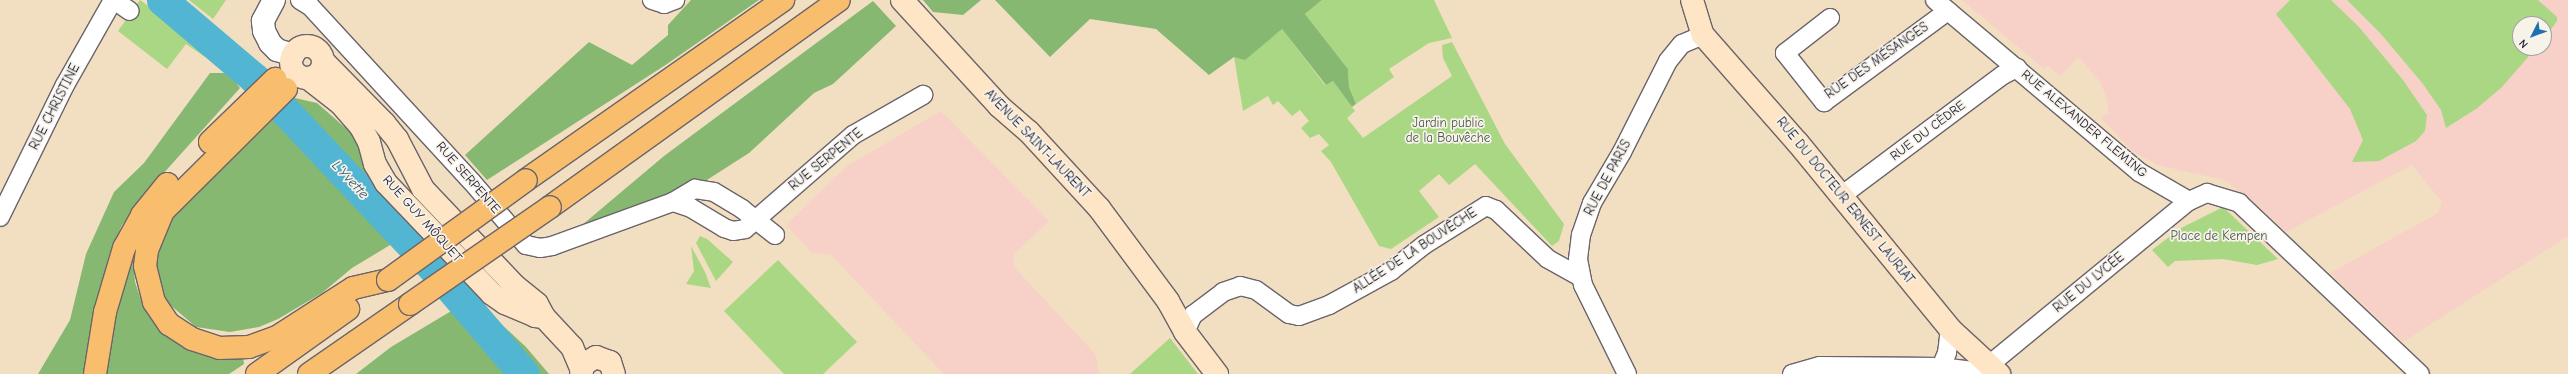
<!DOCTYPE html>
<html>
<head>
<meta charset="utf-8">
<style>
  body { margin:0 }
  #map { position:relative; width:2568px; height:374px; overflow:hidden; background:#f2dfc1; font-family:"Comic Neue",sans-serif }
  div>[style] { position:absolute }
  [style*='--x'] { left:calc(var(--x)*1px); top:calc(var(--y)*1px); width:calc(var(--w)*1px); rotate:calc(var(--a)*1deg) }
  .built>* { inset:0; background:#f7d1c8 }
  .green>* { inset:0; background:#a9d784 }
  .forest>* { inset:0; background:#86b872 }
  .river>* { height:31px; margin:-15.5px; padding:0 15.5px; transform-origin:15.5px; border-radius:15.5px; background:#52b5d1 }
  .roads { filter:drop-shadow(1px 0 #6b646a) drop-shadow(-1px 0 #6b646a) drop-shadow(0 1px #6b646a) drop-shadow(0 -1px #6b646a) }
  .minor>* { height:18px; margin:-9px; padding:0 9px; transform-origin:9px; border-radius:9px; background:#fff }
  .tertiary>* { height:22px; margin:-11px; padding:0 11px; transform-origin:11px; border-radius:11px; background:#fff }
  .secondary>* { height:22px; margin:-11px; padding:0 11px; transform-origin:11px; border-radius:11px; background:#fde5c5 }
  .secondary>.ring { margin:-11px; padding:0; box-sizing:content-box; background:none; border:22px solid #fde5c5; border-radius:50% }
  .trunk>* { height:22px; margin:-11px; padding:0 11px; transform-origin:11px; border-radius:11px; background:#f9be6d }
  .bridges { filter:drop-shadow(1px 0 #6b646a) drop-shadow(-1px 0 #6b646a) drop-shadow(0 1px #6b646a) drop-shadow(0 -1px #6b646a) }
  .trunk-bridge>* { height:22px; margin:-11px; padding:0 11px; transform-origin:11px; border-radius:11px; background:#f9be6d }
  span { translate:-50% -50%; white-space:nowrap; text-align:center; line-height:1.15; -webkit-text-stroke:3.5px #f7f3e8; paint-order:stroke }
  .street-label { font-size:13px; color:#22223b }
  .park-label { font-size:13px; color:#4a5851 }
  .water-label { font-size:14px; color:#335570; font-style:italic }
  .north { position:absolute; left:2512px; top:16px; width:40px; height:40px; box-sizing:border-box; background:#f7f3e8; border:1px solid #a29fa3; border-radius:50%; rotate:228deg; font-size:11px; font-weight:700; line-height:16px; text-align:center; color:#22223b }
  .north::after { content:''; display:block; margin:auto; width:14px; height:18px; background:#1f6fb2; clip-path:polygon(50% 0,100% 100%,50% 72%,0 100%) }
</style>
</head>
<body>
<div id="map">
  <div class="built">
    <i style="clip-path:polygon(evenodd,1962px 0,2568px 0,2568px 236px,2403px 342px,2330px 273px,2438px 213px,2442px 202px,2412px 165px,2286px 232px,2257px 205px,2224px 180px,2157px 165px,2132px 151px,2101px 118px,2109px 113px,2107px 99px,2100px 82px,2083px 62px,2078px 57px,2060px 76px,2047px 65px,2044px 69px,1962px 0,2520px 24px,2544px 24px,2544px 48px,2520px 48px,2520px 24px)"></i>
    <i style="clip-path:polygon(941px 111px,1049px 221px,1013px 255px,1015px 268px,1096px 355px,1099px 374px,944px 374px,831px 255px,811px 252px,786px 225px,847px 166px)"></i>
  </div>
  <div class="green">
    <i style="clip-path:polygon(140px 0,209px 51px,205px 57px,186px 44px,167px 69px,118px 31px)"></i>
    <i style="clip-path:polygon(189px 0,226px 0,213px 19px)"></i>
    <i style="clip-path:polygon(1322px 0,1434px 0,1452px 38px,1429px 43px,1389px 69px,1394px 77px,1356px 104px,1349px 87px,1348px 69px,1305px 14px)"></i>
    <i style="clip-path:polygon(2290px 0,2331px 0,2359px 27px,2403px 80px,2427px 115px,2425px 131px,2416px 141px,2379px 161px,2352px 162px,2363px 140px,2350px 109px,2276px 14px)"></i>
    <i style="clip-path:polygon(2347px 0,2538px 0,2557px 17px,2557px 21px,2544px 39px,2544px 24px,2520px 24px,2520px 48px,2536px 48px,2501px 88px,2476px 109px,2446px 128px,2441px 110px,2423px 84px,2381px 34px)"></i>
    <i style="clip-path:polygon(1282px 29px,1325px 85px,1333px 81px,1355px 111px,1347px 118px,1363px 138px,1452px 76px,1443px 58px,1442px 45px,1452px 42px,1505px 144px,1564px 224px,1559px 241px,1552px 246px,1475px 164px,1449px 185px,1439px 174px,1419px 191px,1439px 217px,1391px 249px,1379px 246px,1331px 162px,1321px 151px,1329px 145px,1319px 134px,1310px 138px,1301px 128px,1309px 121px,1300px 110px,1292px 116px,1278px 101px,1273px 105px,1268px 96px,1243px 111px,1234px 57px,1247px 48px,1245px 59px)"></i>
    <i style="clip-path:polygon(2223px 207px,2278px 259px,2257px 265px,2223px 259px,2175px 261px,2168px 267px,2152px 250px,2181px 228px)"></i>
    <i style="clip-path:polygon(700px 236px,707px 239px,733px 262px,716px 281px,696px 243px)"></i>
    <i style="clip-path:polygon(691px 246px,705px 272px,711px 288px,686px 284px,694px 271px)"></i>
    <i style="clip-path:polygon(778px 260px,857px 342px,823px 374px,784px 374px,724px 311px)"></i>
    <i style="clip-path:polygon(1170px 338px,1198px 374px,1130px 374px)"></i>
  </div>
  <div class="forest">
    <i style="clip-path:polygon(691px 0,759px 0,667px 64px,487px 180px,465px 155px,589px 42px,632px 65px,668px 35px,668px 25px)"></i>
    <i style="clip-path:polygon(923px 0,981px 0,963px 15px,933px 12px)"></i>
    <i style="clip-path:polygon(995px 0,1322px 0,1305px 14px,1348px 69px,1349px 87px,1356px 104px,1352px 107px,1333px 81px,1326px 85px,1282px 29px,1245px 60px,1234px 57px,1209px 75px,1156px 29px,1090px 19px,1050px 57px)"></i>
    <i style="clip-path:polygon(873px 1px,896px 26px,833px 84px,814px 93px,749px 153px,671px 203px,575px 231px,664px 156px)"></i>
    <i style="clip-path:polygon(210px 73px,229px 73px,240px 88px,136px 204px,121px 227px,109px 255px,83px 374px,38px 374px,70px 320px,86px 254px,114px 192px,144px 163px)"></i>
    <i style="clip-path:polygon(295px 98px,317px 103px,349px 131px,423px 205px,425px 224px,352px 268px,322px 293px,278px 319px,259px 327px,230px 332px,196px 327px,168px 303px,157px 282px,155px 259px,173px 216px)"></i>
    <i style="clip-path:polygon(128px 258px,133px 259px,135px 282px,142px 303px,153px 321px,172px 338px,243px 357px,244px 364px,229px 374px,105px 374px,117px 295px)"></i>
    <i style="clip-path:polygon(473px 298px,526px 347px,549px 374px,356px 374px,391px 347px)"></i>
  </div>
  <div class="river">
    <i style="--x:162;--y:0;--w:121;--a:40.3"></i>
    <i style="--x:254;--y:78;--w:262;--a:46.7"></i>
    <i style="--x:434;--y:269;--w:138;--a:49.4"></i>
  </div>
  <div class="roads">
    <div class="minor">
      <i style="--x:114;--y:0;--w:19;--a:35"></i>
      <i style="--x:300;--y:0;--w:12;--a:31"></i>
      <i style="--x:310;--y:6;--w:239;--a:47.4"></i>
      <i style="--x:472;--y:182;--w:83;--a:49.4"></i>
      <i style="--x:526;--y:245;--w:14;--a:12"></i>
      <i style="--x:540;--y:248;--w:12;--a:-9"></i>
      <i style="--x:552;--y:246;--w:129;--a:-20"></i>
      <i style="--x:673;--y:202;--w:26;--a:-31"></i>
      <i style="--x:695;--y:189;--w:19;--a:9"></i>
      <i style="--x:714;--y:192;--w:33;--a:31"></i>
      <i style="--x:742;--y:209;--w:42;--a:38.2"></i>
      <i style="--x:652;--y:0;--w:13;--a:18"></i>
      <i style="--x:664;--y:4;--w:12;--a:-20"></i>
      <i style="--x:1935;--y:0;--w:267;--a:40.1"></i>
      <i style="--x:2139;--y:172;--w:58;--a:30.1"></i>
      <i style="--x:2189;--y:201;--w:20;--a:-24"></i>
      <i style="--x:2207;--y:193;--w:34;--a:17"></i>
      <i style="--x:2239;--y:203;--w:249;--a:43.4"></i>
      <i style="--x:1830;--y:18;--w:57;--a:142.1"></i>
      <i style="--x:1785;--y:53;--w:63;--a:51.5"></i>
      <i style="--x:1824;--y:102;--w:154;--a:-36.3"></i>
      <i style="--x:1841;--y:196;--w:202;--a:-36.8"></i>
      <i style="--x:2003;--y:75;--w:16;--a:-27"></i>
      <i style="--x:673;--y:202;--w:19;--a:18"></i>
      <i style="--x:691;--y:208;--w:39;--a:31"></i>
      <i style="--x:724;--y:228;--w:9;--a:18"></i>
      <i style="--x:733;--y:231;--w:12;--a:-9"></i>
      <i style="--x:745;--y:229;--w:143;--a:-41"></i>
      <i style="--x:853;--y:135;--w:81;--a:-29.7"></i>
      <i style="--x:0;--y:217;--w:147;--a:-63.8"></i>
      <i style="--x:65;--y:85;--w:98;--a:-60.5"></i>
      <i style="--x:1185;--y:332;--w:19;--a:-65"></i>
      <i style="--x:1193;--y:315;--w:38;--a:-37"></i>
      <i style="--x:1223;--y:292;--w:18;--a:-19"></i>
      <i style="--x:1240;--y:286;--w:16;--a:14"></i>
      <i style="--x:1256;--y:290;--w:41;--a:36"></i>
      <i style="--x:1289;--y:314;--w:10;--a:11"></i>
      <i style="--x:1299;--y:316;--w:32;--a:-20"></i>
      <i style="--x:1329;--y:305;--w:71;--a:-28.7"></i>
      <i style="--x:1391;--y:271;--w:42;--a:-38.2"></i>
      <i style="--x:1424;--y:245;--w:73;--a:-32.2"></i>
      <i style="--x:1486;--y:206;--w:11;--a:22"></i>
      <i style="--x:1496;--y:210;--w:71;--a:43.3"></i>
      <i style="--x:1548;--y:259;--w:38;--a:29"></i>
      <i style="--x:1941;--y:367;--w:15;--a:-67"></i>
      <i style="--x:1947;--y:353;--w:24;--a:-83"></i>
      <i style="--x:1627;--y:374;--w:99;--a:-116.3"></i>
      <i style="--x:1583;--y:285;--w:26;--a:-101"></i>
      <i style="--x:1578;--y:259;--w:24;--a:-83"></i>
      <i style="--x:1581;--y:235;--w:34;--a:-71"></i>
      <i style="--x:1592;--y:203;--w:59;--a:-59.5"></i>
      <i style="--x:1622;--y:152;--w:102;--a:-63.2"></i>
      <i style="--x:1668;--y:61;--w:22;--a:-51"></i>
      <i style="--x:1682;--y:44;--w:23;--a:-23"></i>
      <i style="--x:1792;--y:374;--w:29;--a:-16"></i>
      <i style="--x:1820;--y:366;--w:121;--a:0.5"></i>
      <i style="--x:1941;--y:367;--w:34;--a:7"></i>
      <i style="--x:1975;--y:371;--w:15;--a:-23"></i>
      <i style="--x:1989;--y:365;--w:259;--a:-39.4"></i>
    </div>
    <div class="tertiary">
      <i style="--x:274;--y:0;--w:24;--a:118"></i>
      <i style="--x:263;--y:21;--w:10;--a:84"></i>
      <i style="--x:264;--y:31;--w:13;--a:63"></i>
      <i style="--x:270;--y:43;--w:10;--a:45"></i>
      <i style="--x:277;--y:50;--w:17;--a:17"></i>
    </div>
    <div class="secondary">
      <i style="--x:902;--y:0;--w:144;--a:47.5"></i>
      <i style="--x:999;--y:106;--w:40;--a:41"></i>
      <i style="--x:1029;--y:132;--w:103;--a:47.4"></i>
      <i style="--x:1099;--y:208;--w:116;--a:53.4"></i>
      <i style="--x:1168;--y:301;--w:35;--a:61"></i>
      <i style="--x:1185;--y:332;--w:53;--a:52.7"></i>
      <i style="--x:1692;--y:0;--w:37;--a:73"></i>
      <i style="--x:1703;--y:35;--w:144;--a:48.7"></i>
      <i style="--x:1798;--y:143;--w:240;--a:50.7"></i>
      <i style="--x:1950;--y:329;--w:67;--a:42.6"></i>
      <i class="ring" style="left:291px;top:46px;width:10px;height:10px"></i>
      <i style="--x:323;--y:61;--w:87;--a:45.5"></i>
      <i style="--x:384;--y:123;--w:21;--a:51"></i>
      <i style="--x:397;--y:139;--w:56;--a:62.5"></i>
      <i style="--x:423;--y:189;--w:134;--a:46.5"></i>
      <i style="--x:515;--y:286;--w:28;--a:39"></i>
      <i style="--x:537;--y:304;--w:15;--a:62"></i>
      <i style="--x:544;--y:317;--w:41;--a:47"></i>
      <i style="--x:572;--y:347;--w:25;--a:67"></i>
      <i style="--x:308;--y:78;--w:42;--a:38.2"></i>
      <i style="--x:341;--y:104;--w:30;--a:49"></i>
      <i style="--x:361;--y:127;--w:17;--a:62"></i>
      <i style="--x:369;--y:142;--w:23;--a:75"></i>
      <i style="--x:375;--y:164;--w:22;--a:60"></i>
      <i style="--x:386;--y:183;--w:153;--a:46.3"></i>
      <i style="--x:492;--y:294;--w:16;--a:35"></i>
      <i style="--x:505;--y:303;--w:33;--a:23"></i>
      <i style="--x:535;--y:316;--w:9;--a:6"></i>
      <i style="--x:581;--y:374;--w:10;--a:-73"></i>
      <i style="--x:584;--y:364;--w:14;--a:-30"></i>
      <i style="--x:596;--y:357;--w:15;--a:20"></i>
      <i style="--x:610;--y:362;--w:13;--a:72"></i>
    </div>
    <div class="trunk">
      <i style="--x:286;--y:89;--w:173;--a:135.2"></i>
      <i style="--x:163;--y:211;--w:42;--a:112.3"></i>
      <i style="--x:147;--y:250;--w:16;--a:97"></i>
      <i style="--x:145;--y:266;--w:37;--a:76"></i>
      <i style="--x:154;--y:302;--w:27;--a:56"></i>
      <i style="--x:169;--y:324;--w:27;--a:33"></i>
      <i style="--x:192;--y:339;--w:28;--a:18"></i>
      <i style="--x:219;--y:348;--w:30;--a:-2"></i>
      <i style="--x:249;--y:347;--w:30;--a:-20"></i>
      <i style="--x:277;--y:337;--w:90;--a:-32.8"></i>
      <i style="--x:353;--y:288;--w:36;--a:-13"></i>
      <i style="--x:210;--y:142;--w:91;--a:-44.1"></i>
      <i style="--x:526;--y:180;--w:314;--a:-35"></i>
      <i style="--x:550;--y:207;--w:355;--a:-35.6"></i>
      <i style="--x:95;--y:374;--w:63;--a:-80.8"></i>
      <i style="--x:105;--y:312;--w:67;--a:-73.5"></i>
      <i style="--x:124;--y:248;--w:38;--a:-61"></i>
      <i style="--x:142;--y:215;--w:40;--a:-51"></i>
      <i style="--x:257;--y:374;--w:112;--a:-35.5"></i>
      <i style="--x:309;--y:374;--w:123;--a:-34.7"></i>
    </div>
  </div>
  <div class="bridges">
    <div class="trunk-bridge">
      <i style="--x:388;--y:280;--w:170;--a:-35.9"></i>
      <i style="--x:410;--y:304;--w:170;--a:-34.7"></i>
    </div>
  </div>
  <div class="street-label">
    <span style="left:1877px;top:61px;rotate:-35deg">RUE DES MÉSANGES</span>
    <span style="left:55px;top:107px;rotate:-63deg">RUE CHRISTINE</span>
    <span style="left:2084px;top:124px;rotate:40deg">RUE ALEXANDER FLEMING</span>
    <span style="left:1928px;top:131px;rotate:-37deg">RUE DU CÈDRE</span>
    <span style="left:1037px;top:144px;rotate:46deg">AVENUE SAINT-LAURENT</span>
    <span style="left:826px;top:160px;rotate:-39deg">RUE SERPENTE</span>
    <span style="left:468px;top:178px;rotate:49deg">RUE SERPENTE</span>
    <span style="left:1608px;top:178px;rotate:-62deg">RUE DE PARIS</span>
    <span style="left:1845px;top:201px;rotate:51deg">RUE DU DOCTEUR ERNEST LAURIAT</span>
    <span style="left:422px;top:219px;rotate:48deg">RUE GUY MÔQUET</span>
    <span style="left:1415px;top:251px;rotate:-33deg">ALLÉE DE LA BOUVÊCHE</span>
    <span style="left:2089px;top:283px;rotate:-39deg">RUE DU LYCÉE</span>
  </div>
  <div class="park-label">
    <span style="left:1448px;top:131px">Jardin public<br>de la Bouvêche</span>
    <span style="left:2219px;top:236px">Place de Kempen</span>
  </div>
  <div class="water-label">
    <span style="left:350px;top:180px;rotate:47deg">L'Yvette</span>
  </div>
  <div class="north">N</div>
</div>
</body>
</html>
